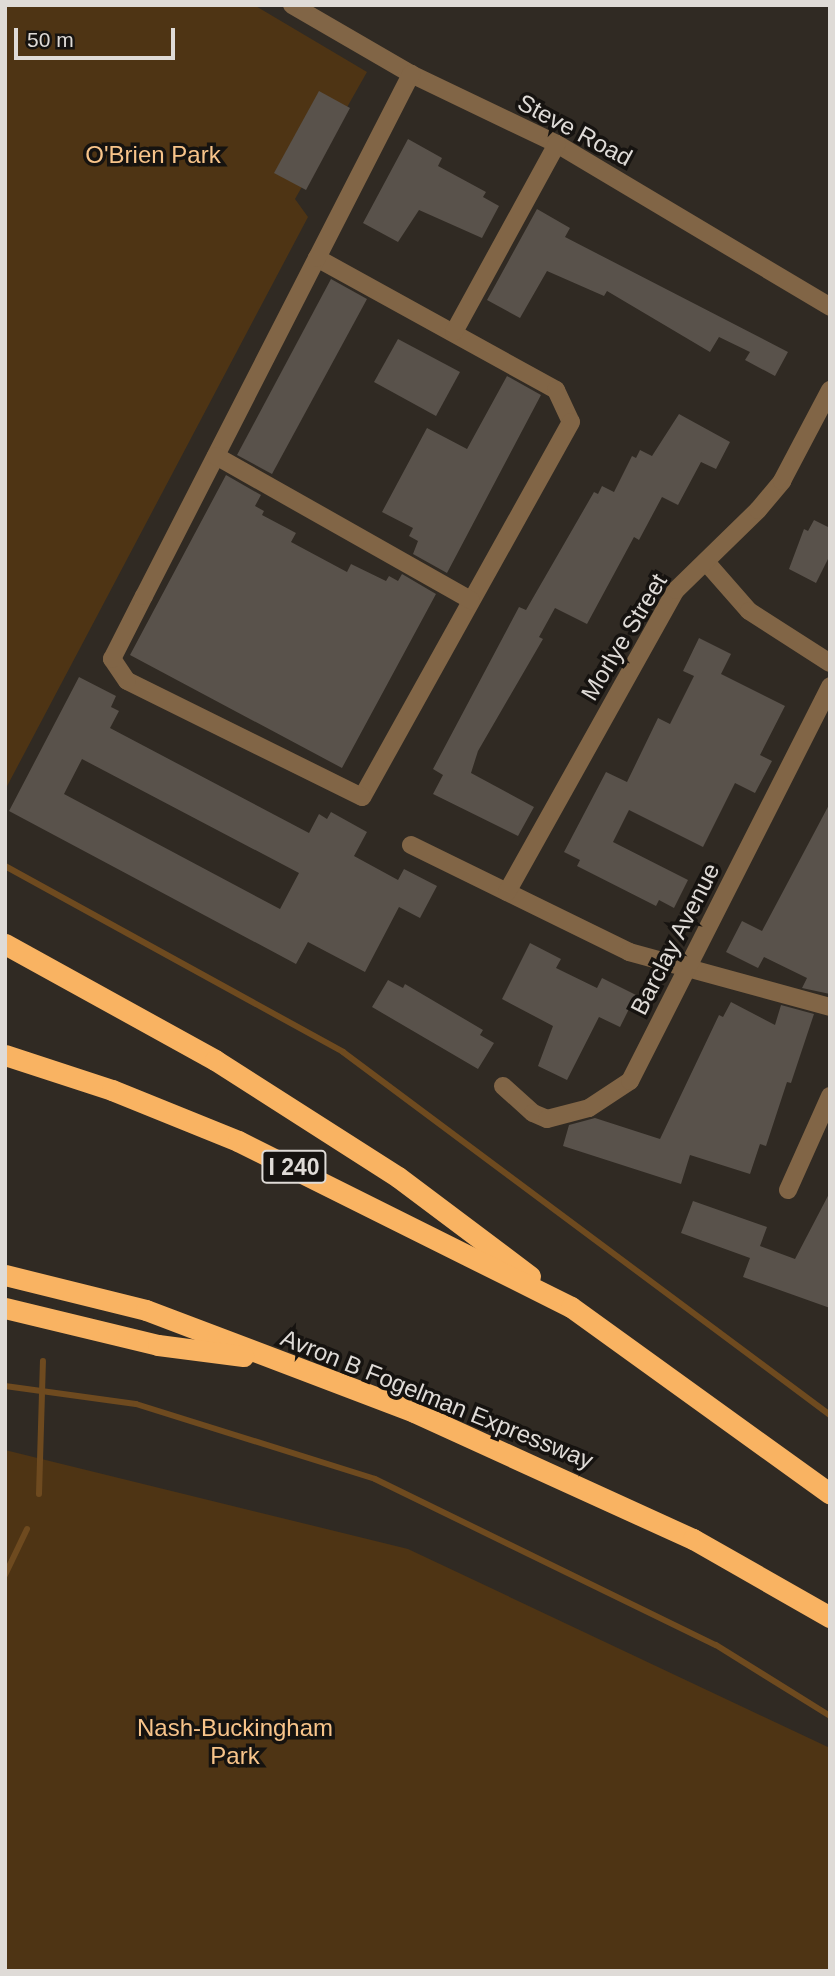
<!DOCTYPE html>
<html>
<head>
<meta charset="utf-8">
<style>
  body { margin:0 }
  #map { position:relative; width:835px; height:1976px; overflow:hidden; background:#302a23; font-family:Helvetica,sans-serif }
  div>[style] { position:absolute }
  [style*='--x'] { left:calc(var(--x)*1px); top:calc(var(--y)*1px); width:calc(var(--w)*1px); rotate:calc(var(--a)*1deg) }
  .green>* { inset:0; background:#4e3414 }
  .stream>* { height:6px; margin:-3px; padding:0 3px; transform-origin:3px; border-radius:3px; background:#6e4a1f }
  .building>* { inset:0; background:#59524b }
  .minor>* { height:18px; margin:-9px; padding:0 9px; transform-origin:9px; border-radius:9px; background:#816546 }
  .highway>* { height:21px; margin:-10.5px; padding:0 10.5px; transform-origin:10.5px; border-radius:10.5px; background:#f9b362 }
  span { translate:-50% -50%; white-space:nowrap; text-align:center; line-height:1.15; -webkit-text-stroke:7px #161310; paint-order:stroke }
  .shield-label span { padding:2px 5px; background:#161310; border:2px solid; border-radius:5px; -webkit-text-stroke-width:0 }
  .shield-label { font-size:23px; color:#dfdbd7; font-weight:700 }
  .street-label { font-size:24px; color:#dfdbd7 }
  .park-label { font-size:24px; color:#f8c48a }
  .frame { position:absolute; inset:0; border:7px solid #dfdbd7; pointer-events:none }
  .scale { position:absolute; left:14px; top:28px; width:161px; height:32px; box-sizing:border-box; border:4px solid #dfdbd7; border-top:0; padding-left:9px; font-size:21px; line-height:24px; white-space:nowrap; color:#dfdbd7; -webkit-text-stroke:5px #161310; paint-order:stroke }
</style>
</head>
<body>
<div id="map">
  <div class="green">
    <i style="clip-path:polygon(5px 5px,254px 5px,367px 72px,295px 199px,308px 217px,5px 790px)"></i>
    <i style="clip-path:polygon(5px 1450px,408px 1549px,830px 1748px,830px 1971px,5px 1971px)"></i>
  </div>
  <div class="stream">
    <i style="--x:5;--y:866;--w:386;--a:28.8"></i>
    <i style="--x:343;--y:1052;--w:607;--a:36.7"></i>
    <i style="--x:5;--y:1386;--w:132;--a:7.8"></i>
    <i style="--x:136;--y:1404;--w:250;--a:17.4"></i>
    <i style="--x:375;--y:1479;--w:379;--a:26"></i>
    <i style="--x:716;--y:1645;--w:134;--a:31.9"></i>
    <i style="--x:39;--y:1494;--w:133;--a:-88.3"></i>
    <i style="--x:5;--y:1575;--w:51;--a:-64.4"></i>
  </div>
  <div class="building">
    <i style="clip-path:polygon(319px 91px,350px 108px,306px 190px,274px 173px)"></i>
    <i style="clip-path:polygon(408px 139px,442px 158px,438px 166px,486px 192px,483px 197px,499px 206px,482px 238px,419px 210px,398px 242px,363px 223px)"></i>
    <i style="clip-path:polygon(537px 209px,570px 228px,565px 237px,788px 352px,775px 376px,745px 360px,750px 352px,719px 337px,710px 352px,607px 291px,604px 296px,547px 271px,520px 318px,487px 300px)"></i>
    <i style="clip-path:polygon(331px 279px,367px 299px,272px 474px,237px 455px)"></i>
    <i style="clip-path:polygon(398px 339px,460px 372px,436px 416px,374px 382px)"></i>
    <i style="clip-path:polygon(507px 376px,541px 395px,447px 573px,413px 554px,418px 541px,409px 536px,413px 528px,382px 512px,427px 428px,467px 449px)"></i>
    <i style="clip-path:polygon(679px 414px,730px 442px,716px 469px,701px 462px,678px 505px,662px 497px,639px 540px,634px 537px,587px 624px,555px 608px,539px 637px,543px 639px,478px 751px,471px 773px,534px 807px,518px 836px,433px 794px,443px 775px,433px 769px,519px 607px,526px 610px,594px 492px,598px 494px,602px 486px,614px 492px,632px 456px,636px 458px,640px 450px,652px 456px)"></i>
    <i style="clip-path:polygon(226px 475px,261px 495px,255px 506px,264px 511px,262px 515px,296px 533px,291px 542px,347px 572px,351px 564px,386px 581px,389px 576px,398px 581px,402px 574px,436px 594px,342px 768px,130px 655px)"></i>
    <i style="clip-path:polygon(814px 520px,830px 528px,830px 555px,816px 583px,789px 569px,804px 529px,808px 531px)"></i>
    <i style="clip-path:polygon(699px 638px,731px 654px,721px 674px,785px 706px,760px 755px,772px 761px,755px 793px,735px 783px,703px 847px,629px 810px,613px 842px,688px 880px,674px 908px,659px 900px,656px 906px,577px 866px,580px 860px,564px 852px,606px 772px,627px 782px,658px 718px,670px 724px,694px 676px,683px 671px)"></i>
    <i style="clip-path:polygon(evenodd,79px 677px,116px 696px,111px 707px,119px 711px,110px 728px,309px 833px,319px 814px,327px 819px,331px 812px,367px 832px,354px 856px,398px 880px,404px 869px,437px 886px,420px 918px,399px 907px,365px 972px,308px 942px,296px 964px,9px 811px,79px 677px,82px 759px,299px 873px,280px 909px,64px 794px,82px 759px)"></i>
    <i style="clip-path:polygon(830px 803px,830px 994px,802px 988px,807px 978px,764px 957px,758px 968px,726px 952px,742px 921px,762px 931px)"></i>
    <i style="clip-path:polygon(530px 943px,561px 959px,556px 968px,597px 988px,602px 978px,636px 995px,620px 1027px,599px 1017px,567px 1080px,538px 1066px,553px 1026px,502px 999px)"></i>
    <i style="clip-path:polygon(388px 980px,403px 988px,405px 984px,483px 1030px,480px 1035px,494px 1043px,478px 1069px,372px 1007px)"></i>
    <i style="clip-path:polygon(731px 1002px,775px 1025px,781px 1005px,814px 1014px,791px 1083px,787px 1082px,766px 1146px,760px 1144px,750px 1174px,690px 1155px,681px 1184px,563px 1146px,569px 1125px,595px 1118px,660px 1139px,719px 1015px,723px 1017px)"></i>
    <i style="clip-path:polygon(830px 1192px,830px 1308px,743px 1277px,750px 1258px,681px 1233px,693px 1201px,767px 1227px,760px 1246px,795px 1259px)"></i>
  </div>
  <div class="minor">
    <i style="--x:292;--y:5;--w:138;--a:30.1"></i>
    <i style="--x:411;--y:74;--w:162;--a:25.6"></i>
    <i style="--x:557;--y:144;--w:318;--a:30.8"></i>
    <i style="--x:317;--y:258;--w:273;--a:28.9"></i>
    <i style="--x:556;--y:390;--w:35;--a:65"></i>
    <i style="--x:571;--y:422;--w:429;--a:119.1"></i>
    <i style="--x:362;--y:797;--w:262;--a:-153.7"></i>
    <i style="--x:127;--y:681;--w:27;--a:-124"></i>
    <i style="--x:112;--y:659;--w:71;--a:-63.1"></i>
    <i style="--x:144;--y:596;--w:380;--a:-62.9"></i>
    <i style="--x:317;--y:258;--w:207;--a:-62.9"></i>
    <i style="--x:454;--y:332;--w:214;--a:-61.3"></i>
    <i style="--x:216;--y:456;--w:293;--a:29.5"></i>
    <i style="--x:706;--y:562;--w:65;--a:48.7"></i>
    <i style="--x:749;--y:611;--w:96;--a:32.7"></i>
    <i style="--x:411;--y:845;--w:243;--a:26.1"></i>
    <i style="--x:629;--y:952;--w:208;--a:15.3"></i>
    <i style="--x:507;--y:892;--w:346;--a:-60.8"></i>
    <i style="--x:676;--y:590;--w:115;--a:-44.3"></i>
    <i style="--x:758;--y:510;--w:38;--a:-50"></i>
    <i style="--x:782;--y:481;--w:103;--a:-62.2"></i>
    <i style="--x:503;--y:1086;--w:40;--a:42"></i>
    <i style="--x:533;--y:1113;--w:15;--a:23"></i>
    <i style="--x:547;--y:1119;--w:43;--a:-14.7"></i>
    <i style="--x:589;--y:1108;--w:49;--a:-33.4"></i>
    <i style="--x:630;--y:1081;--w:443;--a:-63.1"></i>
    <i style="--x:788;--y:1190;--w:103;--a:-65.9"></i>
  </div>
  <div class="highway">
    <i style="--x:5;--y:944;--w:240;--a:28.9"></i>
    <i style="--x:215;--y:1060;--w:217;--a:32.6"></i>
    <i style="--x:398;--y:1177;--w:165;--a:36.9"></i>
    <i style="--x:5;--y:1055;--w:113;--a:18.1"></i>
    <i style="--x:112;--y:1090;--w:136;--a:22"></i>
    <i style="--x:238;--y:1141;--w:372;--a:26.5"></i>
    <i style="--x:571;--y:1307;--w:319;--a:35.8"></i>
    <i style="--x:5;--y:1275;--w:145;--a:13.9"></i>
    <i style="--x:146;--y:1310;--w:287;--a:20.8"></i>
    <i style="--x:414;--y:1412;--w:307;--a:24.5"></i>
    <i style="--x:693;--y:1539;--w:158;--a:29.7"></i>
    <i style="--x:5;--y:1308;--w:157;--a:13.6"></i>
    <i style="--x:158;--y:1345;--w:86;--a:7.4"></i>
  </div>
  <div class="shield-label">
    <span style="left:294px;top:1167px">I 240</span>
  </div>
  <div class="street-label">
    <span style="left:575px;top:130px;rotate:28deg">Steve Road</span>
    <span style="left:624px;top:637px;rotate:-59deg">Morlye Street</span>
    <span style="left:675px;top:939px;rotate:-63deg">Barclay Avenue</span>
    <span style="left:437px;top:1399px;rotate:22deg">Avron B Fogelman Expressway</span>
  </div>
  <div class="park-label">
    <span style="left:153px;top:155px">O'Brien Park</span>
    <span style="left:235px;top:1742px">Nash-Buckingham<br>Park</span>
  </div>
  <div class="frame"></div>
  <div class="scale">50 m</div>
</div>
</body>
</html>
